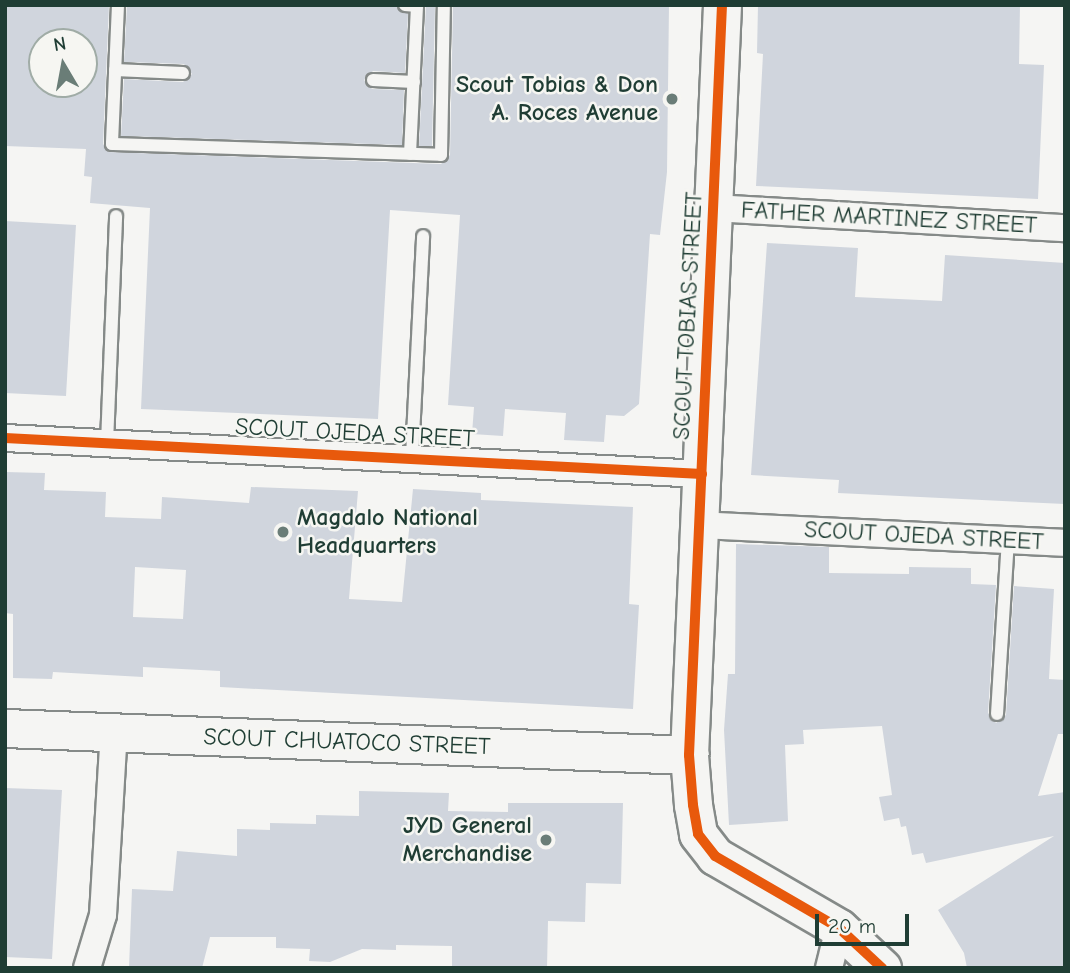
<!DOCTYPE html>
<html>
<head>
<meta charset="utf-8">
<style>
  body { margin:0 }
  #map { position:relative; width:1070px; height:973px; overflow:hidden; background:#f5f5f3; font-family:"Comic Neue",sans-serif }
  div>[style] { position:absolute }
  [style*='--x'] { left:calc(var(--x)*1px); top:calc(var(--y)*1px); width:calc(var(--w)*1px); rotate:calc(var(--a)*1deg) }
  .building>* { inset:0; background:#d0d5dd }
  .roads { filter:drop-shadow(2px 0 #858a88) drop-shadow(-2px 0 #858a88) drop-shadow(0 2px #858a88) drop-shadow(0 -2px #858a88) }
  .lane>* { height:12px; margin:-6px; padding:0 6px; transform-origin:6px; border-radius:6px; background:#f5f5f3 }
  .street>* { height:26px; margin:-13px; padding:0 13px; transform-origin:13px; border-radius:13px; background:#f5f5f3 }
  .secondary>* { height:37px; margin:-18.5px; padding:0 18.5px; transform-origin:18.5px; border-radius:18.5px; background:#f5f5f3 }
  .cycleway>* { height:10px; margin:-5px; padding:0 5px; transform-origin:5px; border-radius:5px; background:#e8590c }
  .dots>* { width:19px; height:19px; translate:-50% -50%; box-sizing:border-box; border:4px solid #f6f6f2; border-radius:50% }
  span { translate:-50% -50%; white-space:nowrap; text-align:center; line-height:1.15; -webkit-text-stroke:5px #f6f6f2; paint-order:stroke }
  .poi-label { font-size:24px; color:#1f3d34; font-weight:700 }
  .right { translate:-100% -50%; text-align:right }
  .left { translate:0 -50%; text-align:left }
  .street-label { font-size:24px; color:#1f3d34 }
  .frame { position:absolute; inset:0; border:7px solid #1f3d34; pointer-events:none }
  .north { position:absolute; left:28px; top:28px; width:70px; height:70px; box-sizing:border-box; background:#f6f6f2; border:2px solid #a0aca6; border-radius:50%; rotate:350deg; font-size:19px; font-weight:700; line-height:28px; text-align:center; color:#1f3d34 }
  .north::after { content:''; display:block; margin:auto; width:24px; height:32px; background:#6a7d77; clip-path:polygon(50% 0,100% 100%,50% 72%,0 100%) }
  .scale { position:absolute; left:815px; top:914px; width:94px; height:32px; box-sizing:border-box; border:4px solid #1f3d34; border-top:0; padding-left:9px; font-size:21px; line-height:24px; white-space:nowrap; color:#1f3d34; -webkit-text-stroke:5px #f6f6f2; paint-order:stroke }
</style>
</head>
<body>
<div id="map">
  <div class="building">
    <i style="clip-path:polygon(evenodd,5px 5px,109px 5px,103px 144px,108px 152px,441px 164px,450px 155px,453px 5px,669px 5px,667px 172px,660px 235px,650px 234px,639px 404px,624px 416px,606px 415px,604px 442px,564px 440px,566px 413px,505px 409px,503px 436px,472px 434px,474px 407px,448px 405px,460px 215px,390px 210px,378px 419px,141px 409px,150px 208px,90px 203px,92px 177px,84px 176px,86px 149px,5px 146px,5px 5px,42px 42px,84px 42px,84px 84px,42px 84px,42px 42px)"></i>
    <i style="clip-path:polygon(127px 5px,396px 5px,408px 14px,405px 73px,373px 71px,364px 80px,372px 89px,404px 90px,402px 145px,121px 136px,124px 79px,183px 82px,192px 74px,184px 64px,124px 62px)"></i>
    <i style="clip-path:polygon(426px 5px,435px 5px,432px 146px,419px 146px)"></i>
    <i style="clip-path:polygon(758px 5px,1020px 5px,1019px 64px,1044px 65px,1038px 199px,756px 186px,763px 54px,757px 53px)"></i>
    <i style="clip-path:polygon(5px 221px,76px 225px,66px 396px,5px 393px)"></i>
    <i style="clip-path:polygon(767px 243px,858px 248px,855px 297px,942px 301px,945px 255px,1065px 263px,1065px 504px,838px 493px,839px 480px,751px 475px)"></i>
    <i style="clip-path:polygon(evenodd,5px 472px,45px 473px,44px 490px,106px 492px,105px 517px,161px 519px,162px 497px,249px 503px,251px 487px,358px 491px,349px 599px,402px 602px,413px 489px,481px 493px,481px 500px,633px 507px,629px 604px,639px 605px,633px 709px,220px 687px,220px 671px,143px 667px,143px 677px,53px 672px,52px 679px,13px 678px,13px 614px,5px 613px,5px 472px,135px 567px,186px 570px,183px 619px,133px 617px,135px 567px)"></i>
    <i style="clip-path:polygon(736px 544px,829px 547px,829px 573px,909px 574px,909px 567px,971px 568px,971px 584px,996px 585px,988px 713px,996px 723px,1006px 715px,1014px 586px,1054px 589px,1049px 679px,1065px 680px,1065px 734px,1058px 734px,1038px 796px,1065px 792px,1065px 968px,967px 968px,964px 953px,938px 910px,1054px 836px,926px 863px,923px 853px,912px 855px,906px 826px,901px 827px,899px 818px,884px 821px,879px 797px,892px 795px,882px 726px,803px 730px,804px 744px,785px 745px,788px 821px,729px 825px,724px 730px,728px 674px,735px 674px)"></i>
    <i style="clip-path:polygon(5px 788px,62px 790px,52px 959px,5px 957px)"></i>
    <i style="clip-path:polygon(359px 791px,449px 793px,448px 811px,508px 812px,508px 803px,623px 803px,621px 884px,586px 883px,585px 922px,548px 921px,547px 968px,452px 968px,452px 946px,396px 945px,396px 950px,362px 949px,330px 962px,309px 961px,310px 949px,276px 948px,276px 937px,210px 937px,202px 968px,129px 968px,132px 889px,173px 891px,177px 851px,237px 856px,237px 829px,270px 830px,270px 823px,316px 824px,316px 815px,359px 816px)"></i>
  </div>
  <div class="roads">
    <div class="lane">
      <i style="--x:118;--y:5;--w:139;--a:92.5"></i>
      <i style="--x:112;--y:144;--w:329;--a:1.9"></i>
      <i style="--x:441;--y:155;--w:150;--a:-88.9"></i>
      <i style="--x:405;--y:5;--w:12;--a:5"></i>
      <i style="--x:417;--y:6;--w:148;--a:92.7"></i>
      <i style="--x:115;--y:70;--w:68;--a:2.5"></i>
      <i style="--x:373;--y:80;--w:41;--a:2.8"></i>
      <i style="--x:107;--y:443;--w:227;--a:-87.7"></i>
      <i style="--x:412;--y:456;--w:220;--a:-87.1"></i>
      <i style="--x:997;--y:714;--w:174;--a:-86.4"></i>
    </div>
    <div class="street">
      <i style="--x:713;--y:208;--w:353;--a:3.3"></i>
      <i style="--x:5;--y:438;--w:698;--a:2.96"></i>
      <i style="--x:699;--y:525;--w:366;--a:2.8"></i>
      <i style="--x:87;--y:968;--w:55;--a:-73.2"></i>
      <i style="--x:103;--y:915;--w:183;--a:-86.6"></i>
      <i style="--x:829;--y:968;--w:41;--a:-76"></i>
    </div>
    <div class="secondary">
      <i style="--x:722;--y:5;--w:751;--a:92.52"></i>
      <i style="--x:689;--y:755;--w:50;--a:85.4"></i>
      <i style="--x:693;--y:805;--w:29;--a:80"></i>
      <i style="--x:698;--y:834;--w:28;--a:52"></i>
      <i style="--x:715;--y:856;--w:143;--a:30.1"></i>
      <i style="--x:839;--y:928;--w:59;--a:42.9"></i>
      <i style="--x:5;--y:728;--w:685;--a:2.26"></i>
    </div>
  </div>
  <div class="cycleway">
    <i style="--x:722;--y:5;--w:751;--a:92.52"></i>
    <i style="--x:689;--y:755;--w:50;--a:85.4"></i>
    <i style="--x:693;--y:805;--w:29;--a:80"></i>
    <i style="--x:698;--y:834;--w:28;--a:52"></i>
    <i style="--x:715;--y:856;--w:143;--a:30.1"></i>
    <i style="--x:839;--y:928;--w:59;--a:42.9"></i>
    <i style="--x:5;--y:438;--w:698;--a:2.96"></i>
  </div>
  <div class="dots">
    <i style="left:672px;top:99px;background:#6a7d77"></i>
    <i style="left:283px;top:532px;background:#6a7d77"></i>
    <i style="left:546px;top:840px;background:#6a7d77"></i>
  </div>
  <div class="poi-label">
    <span class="right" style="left:658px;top:99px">Scout Tobias &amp; Don<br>A. Roces Avenue</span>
    <span class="left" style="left:297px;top:532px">Magdalo National<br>Headquarters</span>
    <span class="right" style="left:532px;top:840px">JYD General<br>Merchandise</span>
  </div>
  <div class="street-label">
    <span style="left:889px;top:218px;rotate:3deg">FATHER MARTINEZ STREET</span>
    <span style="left:688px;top:316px;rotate:-87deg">SCOUT TOBIAS STREET</span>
    <span style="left:355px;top:433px;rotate:3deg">SCOUT OJEDA STREET</span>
    <span style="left:924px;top:536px;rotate:3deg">SCOUT OJEDA STREET</span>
    <span style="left:347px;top:742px;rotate:2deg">SCOUT CHUATOCO STREET</span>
  </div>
  <div class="frame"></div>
  <div class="north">N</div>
  <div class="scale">20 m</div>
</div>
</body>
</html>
